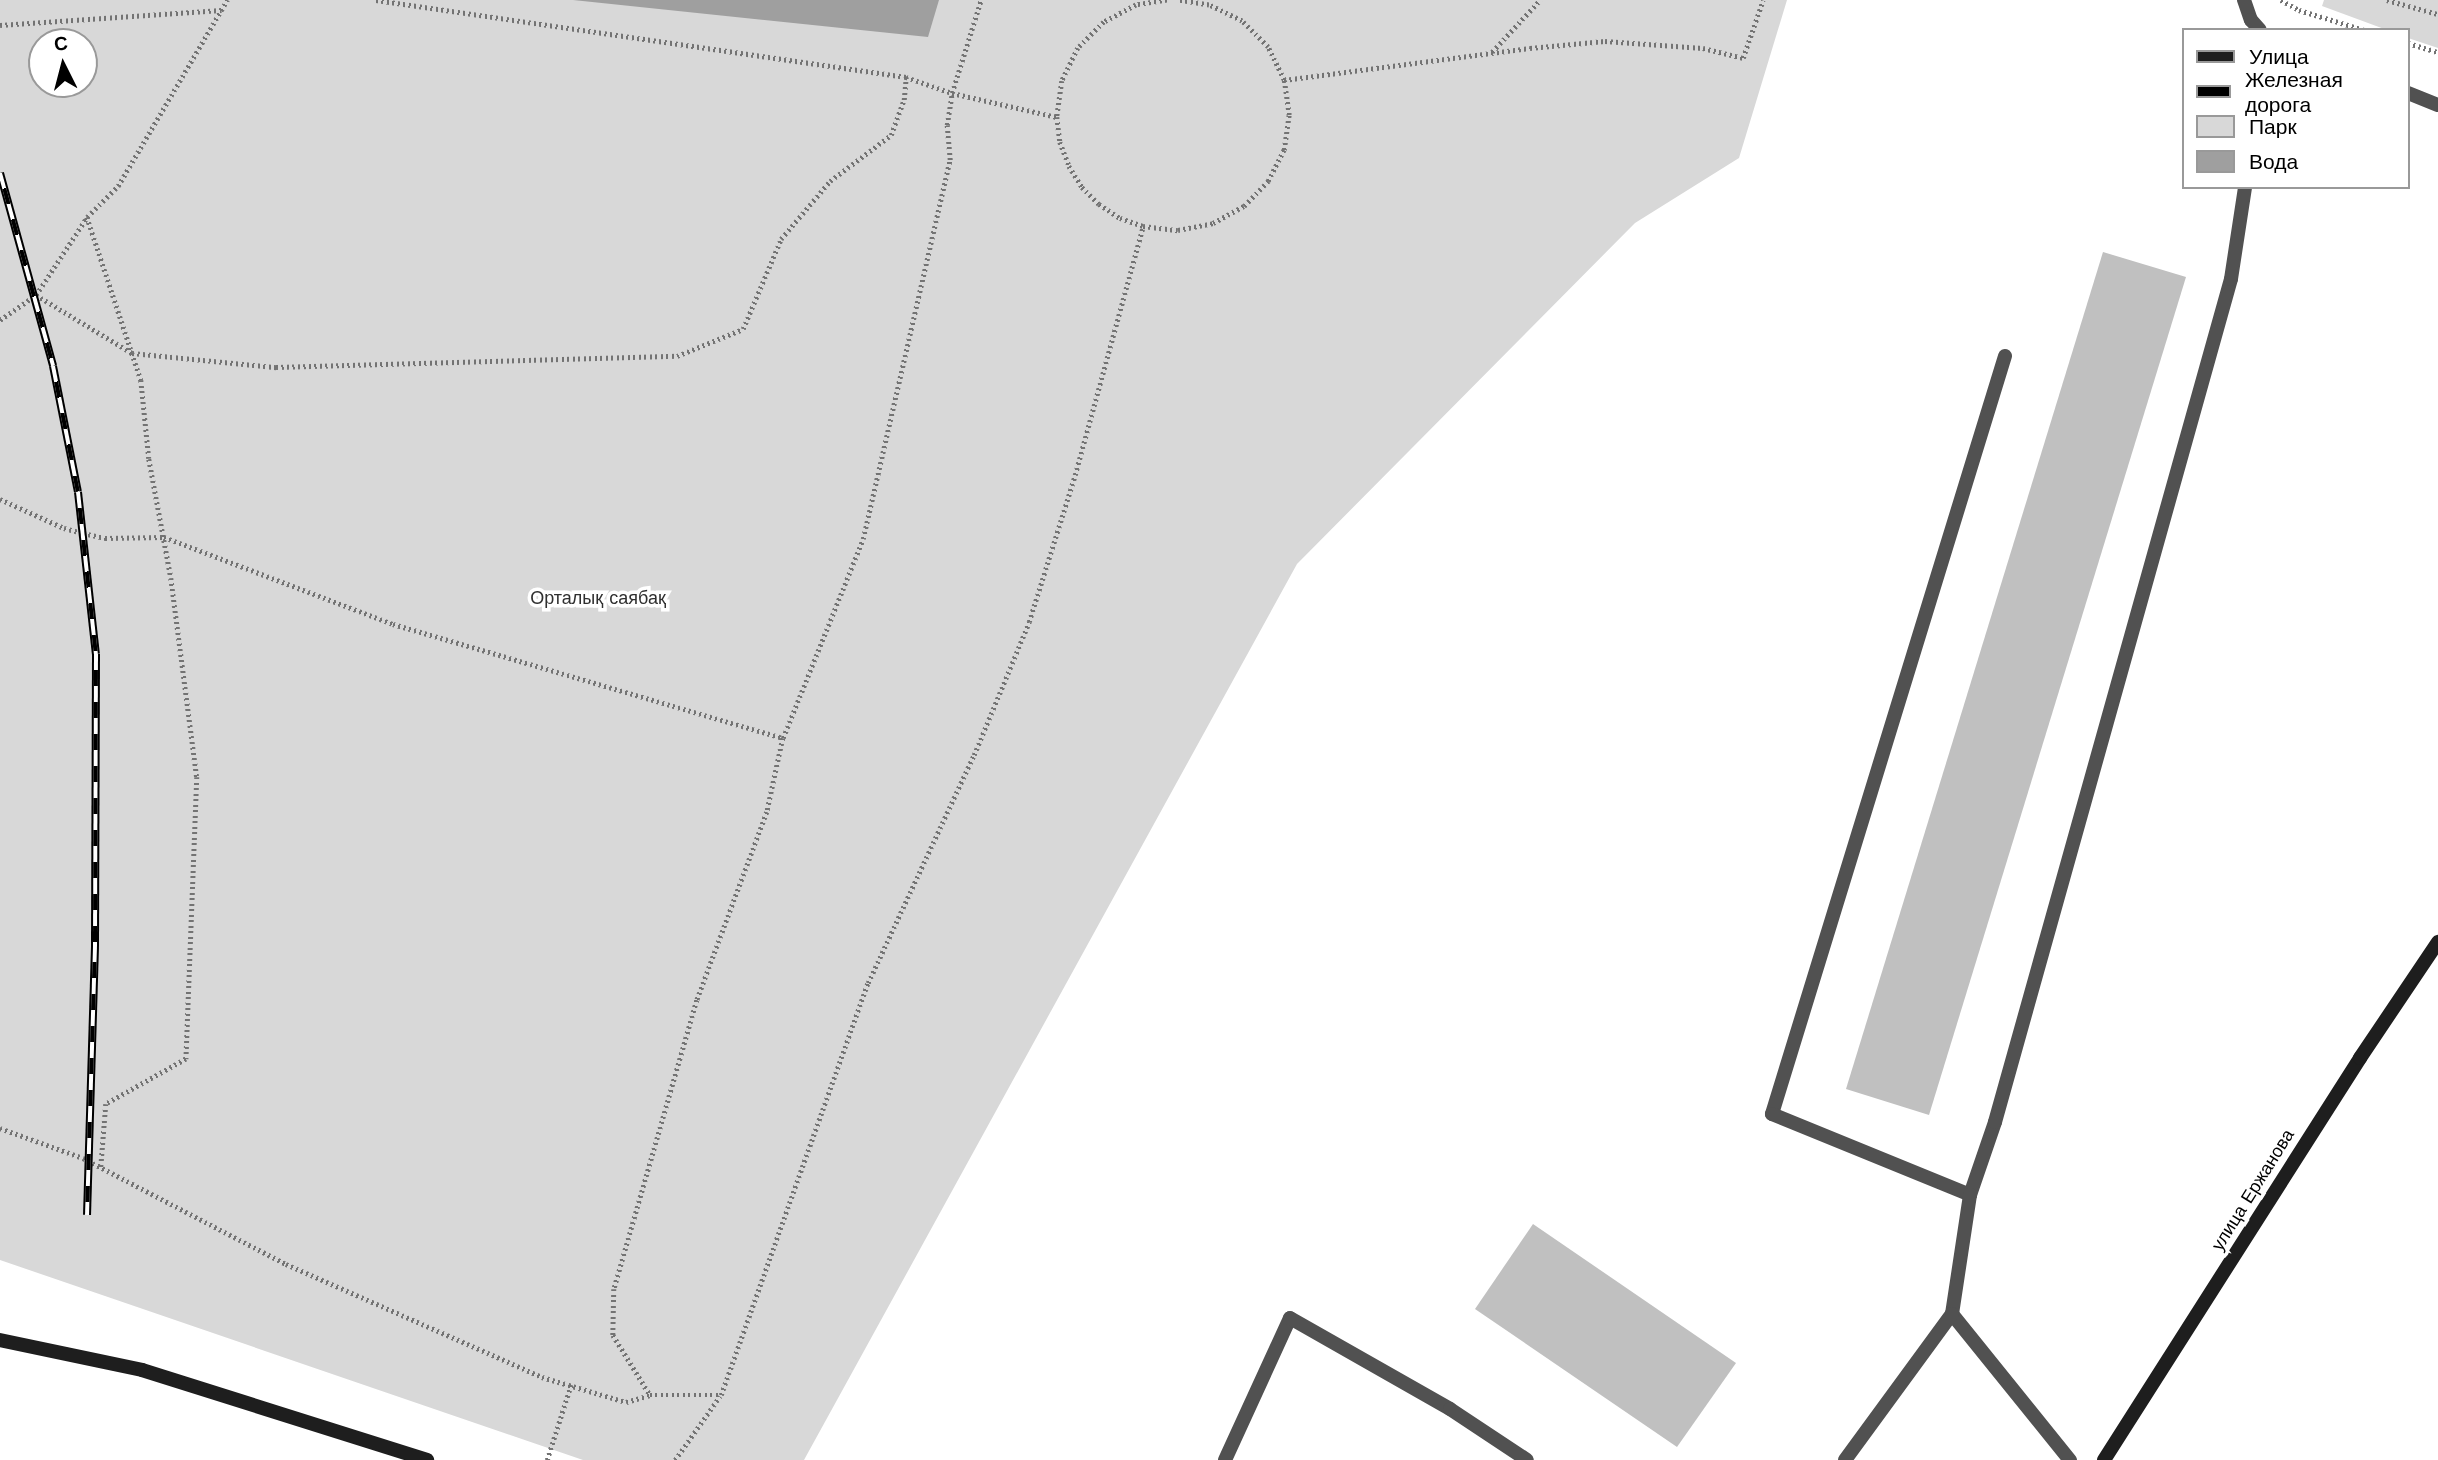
<!DOCTYPE html>
<html>
<head>
<meta charset="utf-8">
<style>
  body { margin:0 }
  #map { position:relative; width:2438px; height:1460px; overflow:hidden; background:#fff; font-family:"Work Sans",sans-serif }
  div>[style] { position:absolute }
  [style*='--x'] { left:calc(var(--x)*1px); top:calc(var(--y)*1px); width:calc(var(--w)*1px); rotate:calc(var(--a)*1deg) }
  .green>* { inset:0; background:#d8d8d8 }
  .water>* { inset:0; background:#9f9f9f }
  .building>* { inset:0; background:#c0c0c0 }
  .path>* { height:4.5px; margin-top:-2.25px; transform-origin:0; background:repeating-linear-gradient(90deg,#737373 0 2px,transparent 0 5.5px) }
  .lane>* { height:14px; margin:-7px; padding:0 7px; transform-origin:7px; border-radius:7px; background:#515151 }
  .secondary>* { height:14px; margin:-7px; padding:0 7px; transform-origin:7px; border-radius:7px; background:#1e1e1e }
  .rail>* { height:8px; margin-top:-4px; transform-origin:0; background:repeating-linear-gradient(90deg,#fff 0 16px,#000 0 32px); box-sizing:border-box; border-block:2px solid #000 }
  span { translate:-50% -50%; white-space:nowrap; text-align:center; line-height:1.15; -webkit-text-stroke:7px #fff; paint-order:stroke }
  .park-label { font-size:18px; color:#2f2f2f }
  .street-label { font-size:18px; color:#000 }
  .legend { position:absolute; left:2182px; top:28px; width:228px; height:161px; box-sizing:border-box; background:#fff; border:2px solid #999; margin:0; padding:9px 12px; list-style:none; font-size:21px; color:#000 }
  .legend li { display:flex; align-items:center; gap:14px; height:35px }
  .legend b { width:35px; border:2px solid #999 }
  .north { position:absolute; left:28px; top:28px; width:70px; height:70px; box-sizing:border-box; background:#fff; border:2px solid #999; border-radius:50%; rotate:354deg; font-size:19px; font-weight:700; line-height:28px; text-align:center; color:#000 }
  .north::after { content:''; display:block; margin:auto; width:24px; height:32px; background:#000; clip-path:polygon(50% 0,100% 100%,50% 72%,0 100%) }
</style>
</head>
<body>
<div id="map">
  <div class="green">
    <i style="clip-path:polygon(evenodd,0 0,1787px 0,1739px 158px,1635px 223px,1297px 564px,804px 1460px,583px 1460px,0 1260px,0 0,42px 42px,84px 42px,84px 84px,42px 84px,42px 42px)"></i>
    <i style="clip-path:polygon(2324px 0,2438px 0,2438px 48px,2408px 38px,2408px 30px,2387px 30px,2322px 6px)"></i>
  </div>
  <div class="water">
    <i style="clip-path:polygon(573px 0,939px 0,928px 37px)"></i>
  </div>
  <div class="building">
    <i style="clip-path:polygon(2103px 252px,2186px 277px,1929px 1115px,1846px 1089px)"></i>
    <i style="clip-path:polygon(1533px 1224px,1736px 1363px,1677px 1447px,1475px 1309px)"></i>
  </div>
  <div class="path">
    <i style="--x:376;--y:0;--w:536;--a:8.27"></i>
    <i style="--x:906;--y:77;--w:49;--a:19.2"></i>
    <i style="--x:952;--y:93;--w:108;--a:12.9"></i>
    <i style="--x:1167;--y:0;--w:31;--a:171"></i>
    <i style="--x:1136;--y:5;--w:36;--a:152"></i>
    <i style="--x:1104;--y:22;--w:37;--a:135"></i>
    <i style="--x:1078;--y:48;--w:37;--a:116"></i>
    <i style="--x:1062;--y:81;--w:36;--a:98"></i>
    <i style="--x:1057;--y:117;--w:25;--a:83"></i>
    <i style="--x:1060;--y:142;--w:26;--a:69"></i>
    <i style="--x:1069;--y:166;--w:25;--a:58"></i>
    <i style="--x:1082;--y:187;--w:24;--a:45"></i>
    <i style="--x:1099;--y:204;--w:25;--a:34"></i>
    <i style="--x:1120;--y:218;--w:24;--a:19"></i>
    <i style="--x:1143;--y:226;--w:35;--a:7"></i>
    <i style="--x:1178;--y:230;--w:36;--a:-11"></i>
    <i style="--x:1213;--y:223;--w:35;--a:-29"></i>
    <i style="--x:1244;--y:206;--w:35;--a:-46"></i>
    <i style="--x:1268;--y:181;--w:35;--a:-63"></i>
    <i style="--x:1284;--y:150;--w:35;--a:-82"></i>
    <i style="--x:1289;--y:115;--w:35;--a:-98"></i>
    <i style="--x:1284;--y:80;--w:37;--a:-116"></i>
    <i style="--x:1268;--y:47;--w:37;--a:-135"></i>
    <i style="--x:1242;--y:21;--w:37;--a:-154"></i>
    <i style="--x:1209;--y:5;--w:31;--a:-171"></i>
    <i style="--x:2281;--y:0;--w:21;--a:29"></i>
    <i style="--x:2299;--y:10;--w:68;--a:17.1"></i>
    <i style="--x:2387;--y:0;--w:53;--a:15.4"></i>
    <i style="--x:0;--y:25;--w:222;--a:-3.9"></i>
    <i style="--x:2408;--y:43;--w:31;--a:17"></i>
    <i style="--x:1492;--y:52;--w:71;--a:-47.3"></i>
    <i style="--x:1284;--y:80;--w:248;--a:-7.4"></i>
    <i style="--x:1530;--y:48;--w:75;--a:-5.3"></i>
    <i style="--x:1605;--y:41;--w:98;--a:4.1"></i>
    <i style="--x:1703;--y:48;--w:41;--a:14"></i>
    <i style="--x:1743;--y:58;--w:61;--a:-71"></i>
    <i style="--x:87;--y:217;--w:172;--a:71.7"></i>
    <i style="--x:141;--y:380;--w:79;--a:84.2"></i>
    <i style="--x:149;--y:459;--w:121;--a:79.5"></i>
    <i style="--x:171;--y:578;--w:201;--a:82.6"></i>
    <i style="--x:197;--y:777;--w:282;--a:92.2"></i>
    <i style="--x:186;--y:1059;--w:92;--a:150.6"></i>
    <i style="--x:106;--y:1104;--w:64;--a:94.5"></i>
    <i style="--x:36;--y:295;--w:112;--a:31.1"></i>
    <i style="--x:132;--y:353;--w:145;--a:5.6"></i>
    <i style="--x:276;--y:367;--w:401;--a:-1.6"></i>
    <i style="--x:677;--y:356;--w:71;--a:-22.2"></i>
    <i style="--x:743;--y:329;--w:98;--a:-67.1"></i>
    <i style="--x:781;--y:239;--w:76;--a:-49.8"></i>
    <i style="--x:830;--y:181;--w:76;--a:-37"></i>
    <i style="--x:891;--y:135;--w:37;--a:-70"></i>
    <i style="--x:904;--y:100;--w:23;--a:-85"></i>
    <i style="--x:0;--y:320;--w:44;--a:-34.8"></i>
    <i style="--x:36;--y:295;--w:93;--a:-56.8"></i>
    <i style="--x:87;--y:217;--w:44;--a:-45"></i>
    <i style="--x:118;--y:186;--w:216;--a:-59.6"></i>
    <i style="--x:0;--y:499;--w:70;--a:24.4"></i>
    <i style="--x:64;--y:528;--w:20;--a:15"></i>
    <i style="--x:83;--y:533;--w:23;--a:13"></i>
    <i style="--x:105;--y:538;--w:59;--a:-1"></i>
    <i style="--x:164;--y:537;--w:245;--a:20.8"></i>
    <i style="--x:393;--y:624;--w:406;--a:16.3"></i>
    <i style="--x:783;--y:738;--w:76;--a:102.2"></i>
    <i style="--x:767;--y:812;--w:201;--a:110.4"></i>
    <i style="--x:697;--y:1000;--w:301;--a:106"></i>
    <i style="--x:614;--y:1289;--w:46;--a:91.2"></i>
    <i style="--x:613;--y:1335;--w:70;--a:58.3"></i>
    <i style="--x:783;--y:738;--w:214;--a:-68.1"></i>
    <i style="--x:863;--y:539;--w:389;--a:-77.1"></i>
    <i style="--x:950;--y:160;--w:35;--a:-95"></i>
    <i style="--x:947;--y:125;--w:32;--a:-81"></i>
    <i style="--x:952;--y:93;--w:97;--a:-72.7"></i>
    <i style="--x:0;--y:1128;--w:88;--a:19.9"></i>
    <i style="--x:83;--y:1158;--w:229;--a:27.6"></i>
    <i style="--x:286;--y:1264;--w:280;--a:23.8"></i>
    <i style="--x:542;--y:1377;--w:88;--a:16.6"></i>
    <i style="--x:626;--y:1402;--w:25;--a:-16"></i>
    <i style="--x:650;--y:1395;--w:71;--a:0"></i>
    <i style="--x:721;--y:1395;--w:437;--a:-70.4"></i>
    <i style="--x:868;--y:983;--w:251;--a:-65.1"></i>
    <i style="--x:974;--y:755;--w:144;--a:-67.5"></i>
    <i style="--x:1029;--y:622;--w:154;--a:-72.6"></i>
    <i style="--x:1075;--y:475;--w:258;--a:-74.7"></i>
    <i style="--x:547;--y:1460;--w:79;--a:-72.3"></i>
    <i style="--x:675;--y:1460;--w:78;--a:-54.9"></i>
  </div>
  <div class="lane">
    <i style="--x:2244;--y:0;--w:21;--a:71"></i>
    <i style="--x:2251;--y:20;--w:13;--a:48"></i>
    <i style="--x:2408;--y:93;--w:32;--a:22"></i>
    <i style="--x:2005;--y:356;--w:793;--a:107.09"></i>
    <i style="--x:1772;--y:1114;--w:214;--a:22.2"></i>
    <i style="--x:1970;--y:1195;--w:77;--a:-71.1"></i>
    <i style="--x:1995;--y:1122;--w:875;--a:-74.36"></i>
    <i style="--x:2231;--y:279;--w:93;--a:-81.3"></i>
    <i style="--x:1970;--y:1195;--w:120;--a:98.6"></i>
    <i style="--x:1952;--y:1314;--w:188;--a:51.1"></i>
    <i style="--x:1225;--y:1460;--w:156;--a:-65.4"></i>
    <i style="--x:1290;--y:1318;--w:184;--a:29.6"></i>
    <i style="--x:1450;--y:1409;--w:92;--a:33.5"></i>
    <i style="--x:1845;--y:1460;--w:181;--a:-53.8"></i>
  </div>
  <div class="secondary">
    <i style="--x:0;--y:1340;--w:145;--a:11.9"></i>
    <i style="--x:142;--y:1370;--w:299;--a:17.5"></i>
    <i style="--x:2104;--y:1460;--w:477;--a:-57.5"></i>
    <i style="--x:2360;--y:1058;--w:140;--a:-56.1"></i>
  </div>
  <div class="rail">
    <i style="--x:0;--y:173;--w:200;--a:74.6"></i>
    <i style="--x:53;--y:366;--w:128;--a:78.8"></i>
    <i style="--x:78;--y:492;--w:163;--a:83.7"></i>
    <i style="--x:96;--y:654;--w:292;--a:90.2"></i>
    <i style="--x:95;--y:946;--w:269;--a:91.7"></i>
  </div>
  <div class="park-label">
    <span style="left:598px;top:598px">Орталық саябақ</span>
  </div>
  <div class="street-label">
    <span style="left:2253px;top:1190px;rotate:-58deg">улица Ержанова</span>
  </div>
  <ul class="legend">
  <li><b style="height:9px;background:#1e1e1e"></b>Улица</li>
  <li><b style="height:9px;background:#000"></b>Железная дорога</li>
  <li><b style="height:19px;background:#d8d8d8"></b>Парк</li>
  <li><b style="height:19px;background:#9f9f9f"></b>Вода</li>
  </ul>
  <div class="north">С</div>
</div>
</body>
</html>
